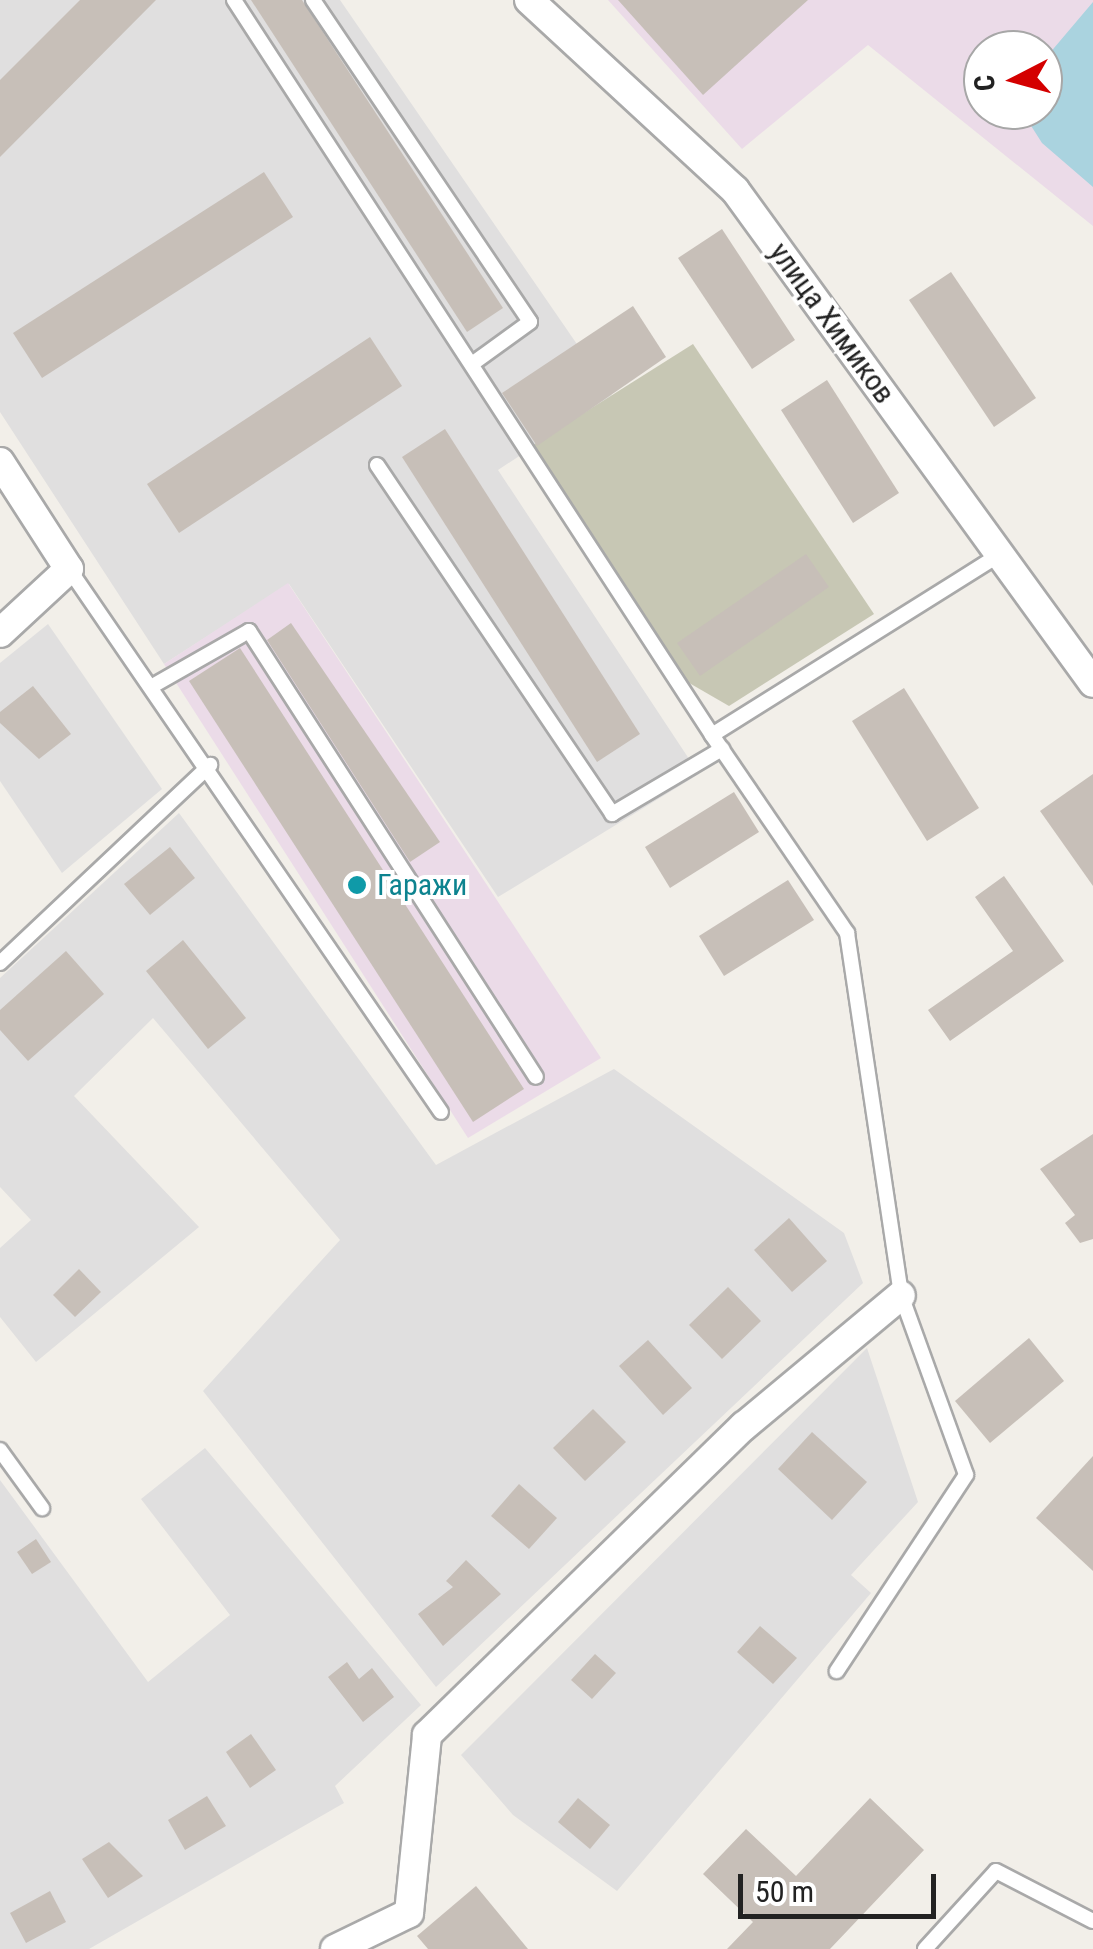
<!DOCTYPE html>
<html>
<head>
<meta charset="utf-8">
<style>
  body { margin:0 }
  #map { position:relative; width:1093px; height:1949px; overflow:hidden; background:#f2efe9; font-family:"Roboto Condensed",sans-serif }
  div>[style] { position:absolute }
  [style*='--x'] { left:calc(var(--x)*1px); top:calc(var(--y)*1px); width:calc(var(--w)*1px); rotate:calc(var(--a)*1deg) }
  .residential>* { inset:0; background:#e0dfdf }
  .industrial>* { inset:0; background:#ebdbe8 }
  .construction>* { inset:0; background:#c7c7b4 }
  .water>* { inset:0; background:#aad3df }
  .building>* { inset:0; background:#c7bfb8 }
  .roads { filter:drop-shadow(2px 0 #a9a9a9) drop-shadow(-2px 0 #a9a9a9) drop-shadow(0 2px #a9a9a9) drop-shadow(0 -2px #a9a9a9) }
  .lane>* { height:14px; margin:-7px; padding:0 7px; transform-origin:7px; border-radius:7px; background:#fff }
  .street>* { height:28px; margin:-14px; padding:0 14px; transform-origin:14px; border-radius:14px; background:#fff }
  .dots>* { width:28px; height:28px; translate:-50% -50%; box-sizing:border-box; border:5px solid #fff; border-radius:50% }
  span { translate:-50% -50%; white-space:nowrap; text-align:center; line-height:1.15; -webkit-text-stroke:8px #fff; paint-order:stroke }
  .street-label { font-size:30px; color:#222 }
  .culture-label { font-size:30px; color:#0d838f }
  .left { translate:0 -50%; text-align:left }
  .north { position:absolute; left:963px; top:30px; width:100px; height:100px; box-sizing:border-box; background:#fff; border:2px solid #a7a7a7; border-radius:50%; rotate:264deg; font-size:28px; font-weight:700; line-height:40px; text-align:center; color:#222 }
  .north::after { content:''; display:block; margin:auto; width:35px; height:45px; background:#d40000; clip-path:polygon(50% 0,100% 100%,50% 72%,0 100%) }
  .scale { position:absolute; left:738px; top:1874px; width:198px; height:45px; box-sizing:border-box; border:5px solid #222; border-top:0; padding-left:12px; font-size:30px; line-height:35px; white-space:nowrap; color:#222; -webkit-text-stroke:8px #fff; paint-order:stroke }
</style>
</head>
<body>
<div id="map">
  <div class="residential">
    <i style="clip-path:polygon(0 0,340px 0,612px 395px,498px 470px,699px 774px,498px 897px,289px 584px,164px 664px,0 412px)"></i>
    <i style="clip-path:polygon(48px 624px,162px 789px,62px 873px,0 781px,0 663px)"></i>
    <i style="clip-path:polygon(179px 813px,436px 1165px,614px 1069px,844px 1233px,863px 1283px,436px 1687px,203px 1391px,340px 1240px,153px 1018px,74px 1096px,199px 1227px,36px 1362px,0 1317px,0 1248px,31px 1220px,0 1187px,0 978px)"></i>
    <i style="clip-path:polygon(867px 1348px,918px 1502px,851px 1575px,871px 1593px,617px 1891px,513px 1815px,461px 1755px)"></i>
    <i style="clip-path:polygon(205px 1448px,421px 1705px,335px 1786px,344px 1803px,89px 1949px,0 1949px,0 1480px,148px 1682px,230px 1615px,141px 1499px)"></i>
  </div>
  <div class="industrial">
    <i style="clip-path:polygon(evenodd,608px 0,1093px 0,1093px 226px,868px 45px,742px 149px,608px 0,983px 50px,1043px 50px,1043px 110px,983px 110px,983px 50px)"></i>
    <i style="clip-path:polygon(288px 583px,601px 1058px,468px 1138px,164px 664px)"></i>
  </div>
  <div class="construction">
    <i style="clip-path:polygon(693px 344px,874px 614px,729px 706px,684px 680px,533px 445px)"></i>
  </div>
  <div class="water">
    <i style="clip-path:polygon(1093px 2px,1093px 187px,1042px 143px,1021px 110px,1043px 110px,1043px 61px)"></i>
  </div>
  <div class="building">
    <i style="clip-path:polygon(80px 0,156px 0,0 157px,0 80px)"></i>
    <i style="clip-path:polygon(251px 0,302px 0,503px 308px,467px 332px)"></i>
    <i style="clip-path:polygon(618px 0,808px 0,703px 95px)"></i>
    <i style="clip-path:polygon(264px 172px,293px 217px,42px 378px,13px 333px)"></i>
    <i style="clip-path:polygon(722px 229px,795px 340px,752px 369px,678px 258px)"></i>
    <i style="clip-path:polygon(951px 272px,1036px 398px,994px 427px,909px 300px)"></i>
    <i style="clip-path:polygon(633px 306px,666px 357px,537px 446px,502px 393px)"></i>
    <i style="clip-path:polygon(370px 337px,402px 386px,179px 533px,147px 484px)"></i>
    <i style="clip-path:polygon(827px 380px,899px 493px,853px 523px,781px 410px)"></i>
    <i style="clip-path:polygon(445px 429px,640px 734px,597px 762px,402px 457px)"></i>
    <i style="clip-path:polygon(806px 554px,829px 587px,700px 676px,677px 643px)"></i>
    <i style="clip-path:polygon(291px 623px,440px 842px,410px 862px,267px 640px)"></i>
    <i style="clip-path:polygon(240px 648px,524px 1089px,473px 1122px,189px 681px)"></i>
    <i style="clip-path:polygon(33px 686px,71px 734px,39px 759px,0 723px,0 712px)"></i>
    <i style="clip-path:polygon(904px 688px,979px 808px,927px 841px,852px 721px)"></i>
    <i style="clip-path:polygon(1093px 774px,1093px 886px,1040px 811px)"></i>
    <i style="clip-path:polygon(734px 792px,759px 832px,670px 888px,645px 847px)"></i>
    <i style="clip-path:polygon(170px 847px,195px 878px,150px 915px,124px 884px)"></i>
    <i style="clip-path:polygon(1004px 876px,1064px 961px,950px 1041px,928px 1010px,1013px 951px,975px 897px)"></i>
    <i style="clip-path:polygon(788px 880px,814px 920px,724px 976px,699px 936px)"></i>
    <i style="clip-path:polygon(183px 940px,246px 1018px,208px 1049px,146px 971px)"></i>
    <i style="clip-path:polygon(66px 951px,104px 994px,28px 1061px,0 1030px,0 1010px)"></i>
    <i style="clip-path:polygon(1093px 1134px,1093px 1239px,1080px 1243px,1065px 1223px,1075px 1215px,1040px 1169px)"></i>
    <i style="clip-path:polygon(789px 1218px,827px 1261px,792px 1292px,754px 1250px)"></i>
    <i style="clip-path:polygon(79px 1269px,101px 1292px,75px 1317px,53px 1295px)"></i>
    <i style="clip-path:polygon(728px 1287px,761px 1321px,722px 1359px,689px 1325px)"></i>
    <i style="clip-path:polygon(1029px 1338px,1064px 1381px,990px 1443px,955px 1401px)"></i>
    <i style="clip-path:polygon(648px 1340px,692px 1388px,663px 1415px,619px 1366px)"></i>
    <i style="clip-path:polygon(593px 1409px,626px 1442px,585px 1481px,553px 1448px)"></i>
    <i style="clip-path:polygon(812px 1432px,867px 1482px,832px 1520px,778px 1469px)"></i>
    <i style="clip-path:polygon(1093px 1456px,1093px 1571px,1036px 1518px)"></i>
    <i style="clip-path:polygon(519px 1484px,557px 1518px,529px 1549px,491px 1516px)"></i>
    <i style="clip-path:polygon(36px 1539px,51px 1562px,32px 1574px,17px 1552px)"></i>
    <i style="clip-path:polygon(466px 1560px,501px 1594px,443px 1646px,418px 1614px,453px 1587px,446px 1581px)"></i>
    <i style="clip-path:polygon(760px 1626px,797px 1658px,773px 1684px,737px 1652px)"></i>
    <i style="clip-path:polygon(595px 1654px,616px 1673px,592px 1699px,571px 1680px)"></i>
    <i style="clip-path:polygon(347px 1662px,359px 1679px,372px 1668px,394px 1697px,363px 1722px,328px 1677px)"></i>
    <i style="clip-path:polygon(251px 1734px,276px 1770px,250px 1788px,226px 1752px)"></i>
    <i style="clip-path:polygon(207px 1796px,226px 1826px,185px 1850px,168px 1820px)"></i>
    <i style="clip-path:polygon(578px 1798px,610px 1825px,590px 1849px,558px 1822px)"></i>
    <i style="clip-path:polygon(870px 1798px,924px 1850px,830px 1949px,727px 1949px,753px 1922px,703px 1874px,746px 1829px,796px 1876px)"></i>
    <i style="clip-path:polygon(109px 1842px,143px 1876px,108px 1898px,82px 1859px)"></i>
    <i style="clip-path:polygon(476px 1886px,528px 1949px,428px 1949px,417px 1936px)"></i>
    <i style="clip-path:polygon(50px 1891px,66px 1922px,26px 1943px,10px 1913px)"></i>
  </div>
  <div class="roads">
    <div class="lane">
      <i style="--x:234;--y:0;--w:877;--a:56.96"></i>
      <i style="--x:712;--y:735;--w:341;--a:-32.1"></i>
      <i style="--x:313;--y:0;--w:388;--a:56"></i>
      <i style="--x:530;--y:322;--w:72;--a:144.1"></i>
      <i style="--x:377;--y:465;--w:421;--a:56"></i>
      <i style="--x:612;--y:814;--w:128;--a:-30.6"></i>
      <i style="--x:69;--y:569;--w:658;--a:55.59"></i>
      <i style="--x:156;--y:684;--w:107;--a:-29.7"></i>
      <i style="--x:249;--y:631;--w:530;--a:57.24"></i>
      <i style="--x:712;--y:735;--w:240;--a:55.7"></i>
      <i style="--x:847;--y:933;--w:366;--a:81.5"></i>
      <i style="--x:901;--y:1295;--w:191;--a:70.1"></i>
      <i style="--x:966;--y:1475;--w:235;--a:123.4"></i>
      <i style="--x:0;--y:963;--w:289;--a:-43.3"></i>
      <i style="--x:0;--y:1450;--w:72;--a:54.1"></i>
      <i style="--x:925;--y:1949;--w:105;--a:-47.7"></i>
      <i style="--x:996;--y:1871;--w:109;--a:27.3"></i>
    </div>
    <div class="street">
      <i style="--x:529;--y:0;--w:280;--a:42.7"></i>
      <i style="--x:735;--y:190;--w:609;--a:54.01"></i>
      <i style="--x:0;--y:462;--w:127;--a:57.2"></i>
      <i style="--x:69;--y:569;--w:94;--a:137.2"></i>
      <i style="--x:335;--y:1949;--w:82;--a:-25.9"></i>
      <i style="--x:409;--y:1913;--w:179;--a:-84.2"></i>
      <i style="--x:427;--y:1735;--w:443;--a:-44.3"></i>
      <i style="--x:744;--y:1426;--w:204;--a:-39.8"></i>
    </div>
  </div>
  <div class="dots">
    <i style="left:357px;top:885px;background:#0f9aa8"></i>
  </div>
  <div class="street-label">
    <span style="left:832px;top:323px;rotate:54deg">улица Химиков</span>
  </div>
  <div class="culture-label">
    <span class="left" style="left:377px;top:885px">Гаражи</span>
  </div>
  <div class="north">С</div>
  <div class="scale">50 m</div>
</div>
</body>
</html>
